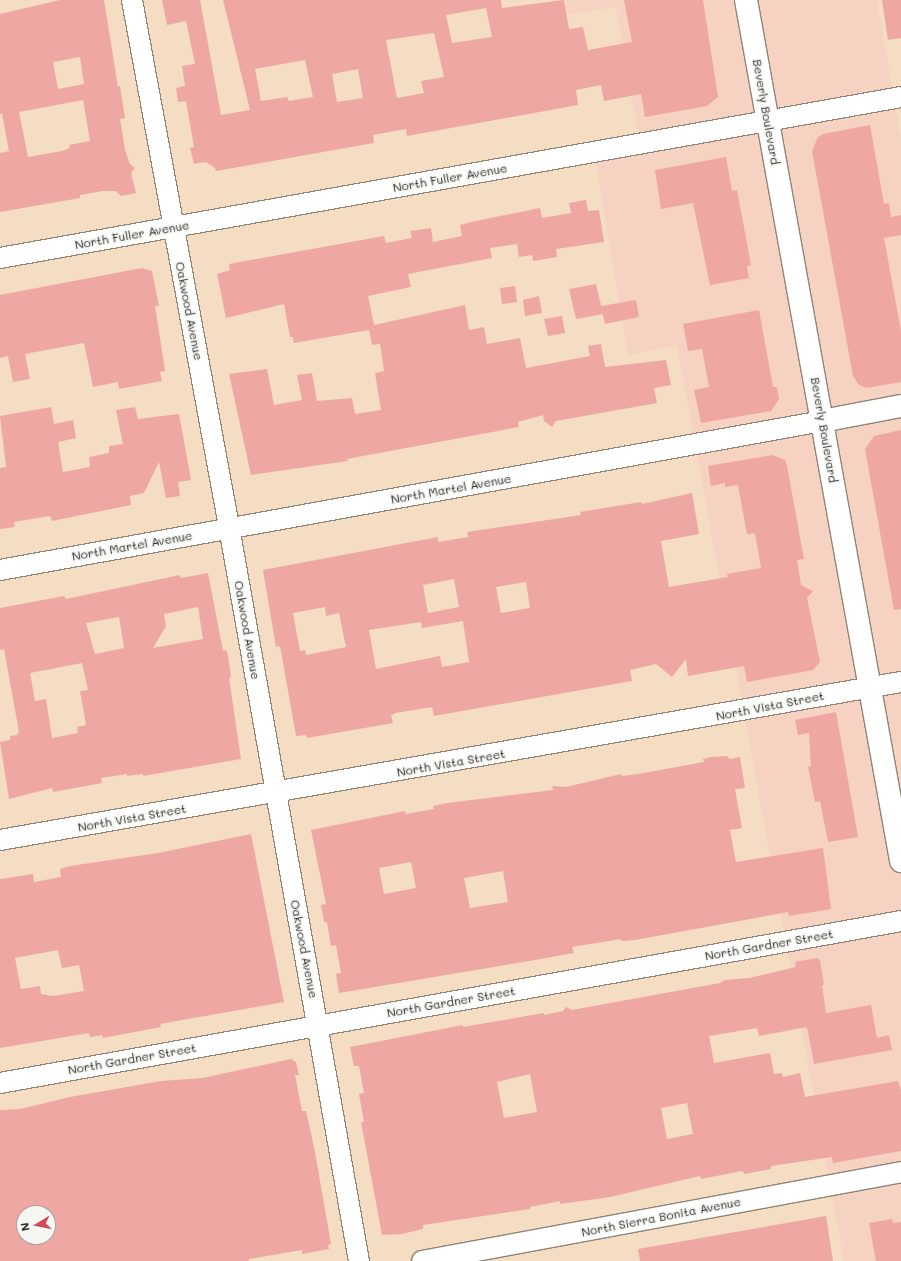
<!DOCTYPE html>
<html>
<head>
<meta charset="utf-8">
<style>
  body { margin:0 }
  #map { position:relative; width:901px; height:1261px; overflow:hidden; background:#f4ddc2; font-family:Mali,sans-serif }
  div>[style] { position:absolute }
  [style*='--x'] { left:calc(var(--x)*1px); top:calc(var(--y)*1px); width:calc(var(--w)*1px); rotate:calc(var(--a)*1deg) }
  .built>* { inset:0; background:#f5d2c2 }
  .building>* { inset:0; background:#eea7a3 }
  .roads { filter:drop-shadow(1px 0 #908476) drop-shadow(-1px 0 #908476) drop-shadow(0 1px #908476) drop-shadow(0 -1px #908476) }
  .minor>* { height:20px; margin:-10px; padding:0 10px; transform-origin:10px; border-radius:10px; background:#fff }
  .tertiary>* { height:22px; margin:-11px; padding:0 11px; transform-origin:11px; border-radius:11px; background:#fff }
  .secondary>* { height:22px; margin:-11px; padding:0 11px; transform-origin:11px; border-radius:11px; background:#fff }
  span { translate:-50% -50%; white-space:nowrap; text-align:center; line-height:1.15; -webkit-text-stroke:4px #f6f6f2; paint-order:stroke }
  .street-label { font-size:12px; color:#2b2b2b }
  .north { position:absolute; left:16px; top:1205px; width:40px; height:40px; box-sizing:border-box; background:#f6f6f2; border:1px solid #a5a5a2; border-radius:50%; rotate:260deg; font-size:11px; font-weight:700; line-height:16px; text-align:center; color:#2b2b2b }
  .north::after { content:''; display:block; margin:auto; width:14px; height:18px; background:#d1495b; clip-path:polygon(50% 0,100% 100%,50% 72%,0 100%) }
</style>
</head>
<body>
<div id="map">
  <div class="built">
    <i style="clip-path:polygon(566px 0,877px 0,901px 140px,901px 1261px,844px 1261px,677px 345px,628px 355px,594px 151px,640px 142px,616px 7px,568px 14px)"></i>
  </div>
  <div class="building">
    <i style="clip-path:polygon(evenodd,60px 0,104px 0,118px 87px,120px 86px,125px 118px,120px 119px,125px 150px,130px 164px,135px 168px,131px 173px,136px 193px,121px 196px,116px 191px,103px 191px,80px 195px,80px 198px,0 212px,0 153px,9px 151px,2px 114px,0 114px,0 14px,60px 0,80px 57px,84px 84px,58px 89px,53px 62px,80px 57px,60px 0,83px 100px,90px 141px,69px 145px,70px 148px,62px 151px,28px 157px,19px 112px,83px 100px)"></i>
    <i style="clip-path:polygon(evenodd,162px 0,200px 0,221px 115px,250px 110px,223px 0,501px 0,502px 8px,564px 0,569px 29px,583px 27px,588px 50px,632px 42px,624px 0,703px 0,718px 97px,707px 106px,645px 117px,641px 94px,604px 101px,601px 85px,576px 90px,578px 105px,407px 136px,406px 129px,373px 135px,374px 143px,216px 171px,215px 168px,206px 162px,194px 164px,190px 148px,194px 147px,186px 101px,178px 102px,176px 88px,185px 86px,182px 66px,195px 64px,186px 21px,167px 25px,162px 0,486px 8px,492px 37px,452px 43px,446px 15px,486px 8px,162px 0,434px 33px,444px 77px,421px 81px,424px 93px,397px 98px,386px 40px,434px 33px,162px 0,305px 60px,313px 97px,289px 101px,287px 97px,261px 101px,255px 69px,305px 60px,162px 0,358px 69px,363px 98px,337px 102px,332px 74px,358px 69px)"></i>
    <i style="clip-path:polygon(882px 0,901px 0,901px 38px,888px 40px)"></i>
    <i style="clip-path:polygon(870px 125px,884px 204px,889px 203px,891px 217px,901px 215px,901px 235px,884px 238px,901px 331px,901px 382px,866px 388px,858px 384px,853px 376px,812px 151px,818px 137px,823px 134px)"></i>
    <i style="clip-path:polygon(726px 157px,732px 191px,737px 190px,751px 265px,747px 266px,749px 278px,710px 285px,693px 203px,661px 209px,655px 170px)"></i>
    <i style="clip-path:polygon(586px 200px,588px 211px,599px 210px,604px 242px,556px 249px,557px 257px,533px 261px,532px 255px,519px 257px,517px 244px,490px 248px,492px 258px,408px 274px,411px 287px,368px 296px,374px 325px,465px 305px,469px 330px,484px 327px,487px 344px,520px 338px,526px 368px,590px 356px,588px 346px,601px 344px,605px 367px,666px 360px,671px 385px,654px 388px,657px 403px,556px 421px,552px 427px,544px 421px,543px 415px,518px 422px,519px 427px,347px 459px,348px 461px,251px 475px,229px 374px,267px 369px,274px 405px,302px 400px,297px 375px,312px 373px,317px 401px,352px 398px,355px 414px,381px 410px,375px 373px,384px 371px,380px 344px,372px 345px,369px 330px,294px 343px,293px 337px,290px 337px,284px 304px,226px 318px,217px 274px,230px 270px,229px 264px,384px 236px,386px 243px,412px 238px,410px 231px,431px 228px,433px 242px,462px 236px,460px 225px,471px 222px,540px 208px,542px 218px,571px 213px,569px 203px)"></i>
    <i style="clip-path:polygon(142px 268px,152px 271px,159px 306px,155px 306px,165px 371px,160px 372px,162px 381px,119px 389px,118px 382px,93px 387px,84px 343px,25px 354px,30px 379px,13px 382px,8px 356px,0 358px,0 295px)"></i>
    <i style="clip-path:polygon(596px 284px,603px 314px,576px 319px,569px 289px)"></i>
    <i style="clip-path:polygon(515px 286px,517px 302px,502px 304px,500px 288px)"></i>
    <i style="clip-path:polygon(539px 296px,542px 313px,525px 316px,523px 300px)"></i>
    <i style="clip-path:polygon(636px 300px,639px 317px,605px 324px,601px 306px)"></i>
    <i style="clip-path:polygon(759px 310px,773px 387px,777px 387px,779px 399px,771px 411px,701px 423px,694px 390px,709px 387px,702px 349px,688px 351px,683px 324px)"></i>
    <i style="clip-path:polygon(562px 316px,565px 333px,548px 336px,544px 319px)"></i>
    <i style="clip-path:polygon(51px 407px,54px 424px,73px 420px,76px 438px,58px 442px,63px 472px,90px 467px,89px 457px,109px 453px,109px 446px,123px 444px,116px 410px,135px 407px,138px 419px,179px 414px,191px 480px,178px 482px,180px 496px,166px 498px,159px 462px,144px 493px,130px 496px,131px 505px,52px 521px,50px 516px,14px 522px,15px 527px,0 529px,0 468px,6px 467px,0 416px)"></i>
    <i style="clip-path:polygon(901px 430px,901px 609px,894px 610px,865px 449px,874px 436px)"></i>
    <i style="clip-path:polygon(evenodd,772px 455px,785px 460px,787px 466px,804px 559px,797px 560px,801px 585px,813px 591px,807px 598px,820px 662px,813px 670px,747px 682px,744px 666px,688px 676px,686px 659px,672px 677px,656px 664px,630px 670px,632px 681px,434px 716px,432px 707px,395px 713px,391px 716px,393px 723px,307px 738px,306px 735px,296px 736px,280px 646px,276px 647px,263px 570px,438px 537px,438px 542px,468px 537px,467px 532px,581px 515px,580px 512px,641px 502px,642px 504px,692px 493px,699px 534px,661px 541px,669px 587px,728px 577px,727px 574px,761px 568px,755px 533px,747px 534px,738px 485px,725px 487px,725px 483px,711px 486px,708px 466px,772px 455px,454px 579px,459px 607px,428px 613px,423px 585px,454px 579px,772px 455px,526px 582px,530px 608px,501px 613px,496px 587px,526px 582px,772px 455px,325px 607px,326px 616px,339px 613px,346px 647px,306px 655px,305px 650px,300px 651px,293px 613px,325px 607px,772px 455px,463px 621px,469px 662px,442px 667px,440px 656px,376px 669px,369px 630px,421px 622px,422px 628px,463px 621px)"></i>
    <i style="clip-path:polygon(evenodd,208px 573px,223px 651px,227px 650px,230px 669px,231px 678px,229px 678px,241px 759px,143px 776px,143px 774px,127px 776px,127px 774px,101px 778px,102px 783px,53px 792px,52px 788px,9px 799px,0 742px,10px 740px,10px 736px,17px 735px,19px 732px,4px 649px,0 650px,0 608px,64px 596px,66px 599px,180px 575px,181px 578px,208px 573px,198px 607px,203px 639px,153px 648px,166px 626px,164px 614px,198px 607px,208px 573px,119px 617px,124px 648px,95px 654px,86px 623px,119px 617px,208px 573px,82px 663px,88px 690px,80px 691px,86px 725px,77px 727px,78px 733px,52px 738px,46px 699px,35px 701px,30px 673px,82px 663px)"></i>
    <i style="clip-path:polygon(836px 712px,858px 837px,828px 842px,820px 801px,815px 802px,808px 767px,811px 766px,809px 733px,798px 735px,795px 720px)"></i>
    <i style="clip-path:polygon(evenodd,728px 756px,729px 759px,740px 757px,745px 788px,735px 789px,742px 828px,730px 830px,736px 862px,823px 848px,831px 909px,789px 916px,788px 912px,635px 940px,621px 941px,621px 939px,572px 947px,574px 953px,535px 960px,339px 993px,336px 974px,341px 973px,336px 945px,331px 946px,327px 922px,324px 922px,321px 905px,326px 904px,311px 830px,405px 811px,406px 814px,434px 809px,433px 806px,447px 803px,553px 790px,552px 786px,566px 787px,621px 774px,622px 776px,638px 774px,704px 762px,703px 759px,711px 757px,728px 756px,411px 862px,416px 888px,384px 894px,379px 868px,411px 862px,728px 756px,503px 871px,508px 902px,470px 908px,464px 878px,503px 871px)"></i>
    <i style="clip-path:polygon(evenodd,251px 834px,284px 1002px,160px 1024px,161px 1027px,103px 1038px,102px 1035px,90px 1037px,89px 1033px,0 1048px,0 879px,33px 874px,34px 882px,61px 877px,60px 869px,70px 866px,158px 853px,251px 834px,58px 950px,62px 968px,79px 965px,84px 991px,53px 996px,41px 994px,40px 986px,21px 989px,15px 958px,58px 950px)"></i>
    <i style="clip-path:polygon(evenodd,817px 958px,820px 960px,824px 985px,822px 985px,826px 1013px,871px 1005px,877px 1038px,889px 1035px,892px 1050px,814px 1064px,807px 1027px,759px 1036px,757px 1028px,709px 1036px,714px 1063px,770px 1053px,774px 1074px,782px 1073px,783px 1077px,800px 1073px,805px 1097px,898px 1081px,901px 1090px,901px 1151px,833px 1163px,832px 1157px,771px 1166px,771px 1169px,745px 1174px,742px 1171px,701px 1179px,700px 1176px,610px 1197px,560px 1204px,560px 1201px,530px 1207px,530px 1209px,423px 1225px,423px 1229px,402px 1234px,382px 1235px,361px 1122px,364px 1122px,359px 1094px,364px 1093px,359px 1066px,354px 1066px,350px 1047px,463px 1025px,463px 1027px,544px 1013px,544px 1015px,563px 1011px,566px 1007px,572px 1010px,720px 983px,725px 980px,749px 978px,796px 967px,795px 962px,817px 958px,530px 1074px,537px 1112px,504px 1118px,497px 1082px,530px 1074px,817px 958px,687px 1103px,693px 1134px,667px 1139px,661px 1108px,687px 1103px)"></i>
    <i style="clip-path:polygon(evenodd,291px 1059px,296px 1062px,299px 1075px,295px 1075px,302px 1111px,306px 1111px,315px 1152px,331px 1244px,328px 1245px,329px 1249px,302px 1254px,302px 1250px,249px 1259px,249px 1261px,0 1261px,0 1110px,20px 1109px,70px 1097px,161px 1081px,202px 1078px,291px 1059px,24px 1213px,48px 1213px,48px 1237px,24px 1237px,24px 1213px)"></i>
    <i style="clip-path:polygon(826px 1216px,833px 1261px,640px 1261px,638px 1249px)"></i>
    <i style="clip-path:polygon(892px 1219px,893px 1223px,901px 1222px,901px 1261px,876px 1261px,869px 1223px)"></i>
  </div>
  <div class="roads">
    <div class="minor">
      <i style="--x:132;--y:0;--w:519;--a:79.56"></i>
      <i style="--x:226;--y:510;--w:763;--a:79.96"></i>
      <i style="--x:0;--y:258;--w:915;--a:-10.13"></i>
      <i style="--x:0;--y:570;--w:835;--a:-10.27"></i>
      <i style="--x:0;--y:840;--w:915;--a:-9.95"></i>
      <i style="--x:0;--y:1083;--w:915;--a:-10.19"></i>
      <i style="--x:422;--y:1261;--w:487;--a:-10.5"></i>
    </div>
    <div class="tertiary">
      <i style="--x:822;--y:421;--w:80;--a:-10.8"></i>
    </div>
    <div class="secondary">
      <i style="--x:746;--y:0;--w:875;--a:79.79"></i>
    </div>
  </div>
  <div class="street-label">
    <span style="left:766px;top:112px;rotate:80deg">Beverly Boulevard</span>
    <span style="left:450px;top:178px;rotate:-10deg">North Fuller Avenue</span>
    <span style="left:132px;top:235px;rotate:-10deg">North Fuller Avenue</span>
    <span style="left:189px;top:311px;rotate:79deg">Oakwood Avenue</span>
    <span style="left:824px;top:430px;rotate:80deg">Beverly Boulevard</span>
    <span style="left:451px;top:489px;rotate:-10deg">North Martel Avenue</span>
    <span style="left:132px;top:546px;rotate:-10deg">North Martel Avenue</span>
    <span style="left:247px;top:630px;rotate:80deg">Oakwood Avenue</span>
    <span style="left:770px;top:706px;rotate:-11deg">North Vista Street</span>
    <span style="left:451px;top:763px;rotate:-10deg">North Vista Street</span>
    <span style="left:132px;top:818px;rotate:-10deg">North Vista Street</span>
    <span style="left:769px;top:945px;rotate:-10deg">North Gardner Street</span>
    <span style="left:304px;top:949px;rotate:79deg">Oakwood Avenue</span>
    <span style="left:451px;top:1002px;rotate:-10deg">North Gardner Street</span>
    <span style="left:132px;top:1059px;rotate:-10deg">North Gardner Street</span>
    <span style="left:661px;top:1217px;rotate:-11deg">North Sierra Bonita Avenue</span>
  </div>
  <div class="north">N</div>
</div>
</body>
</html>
